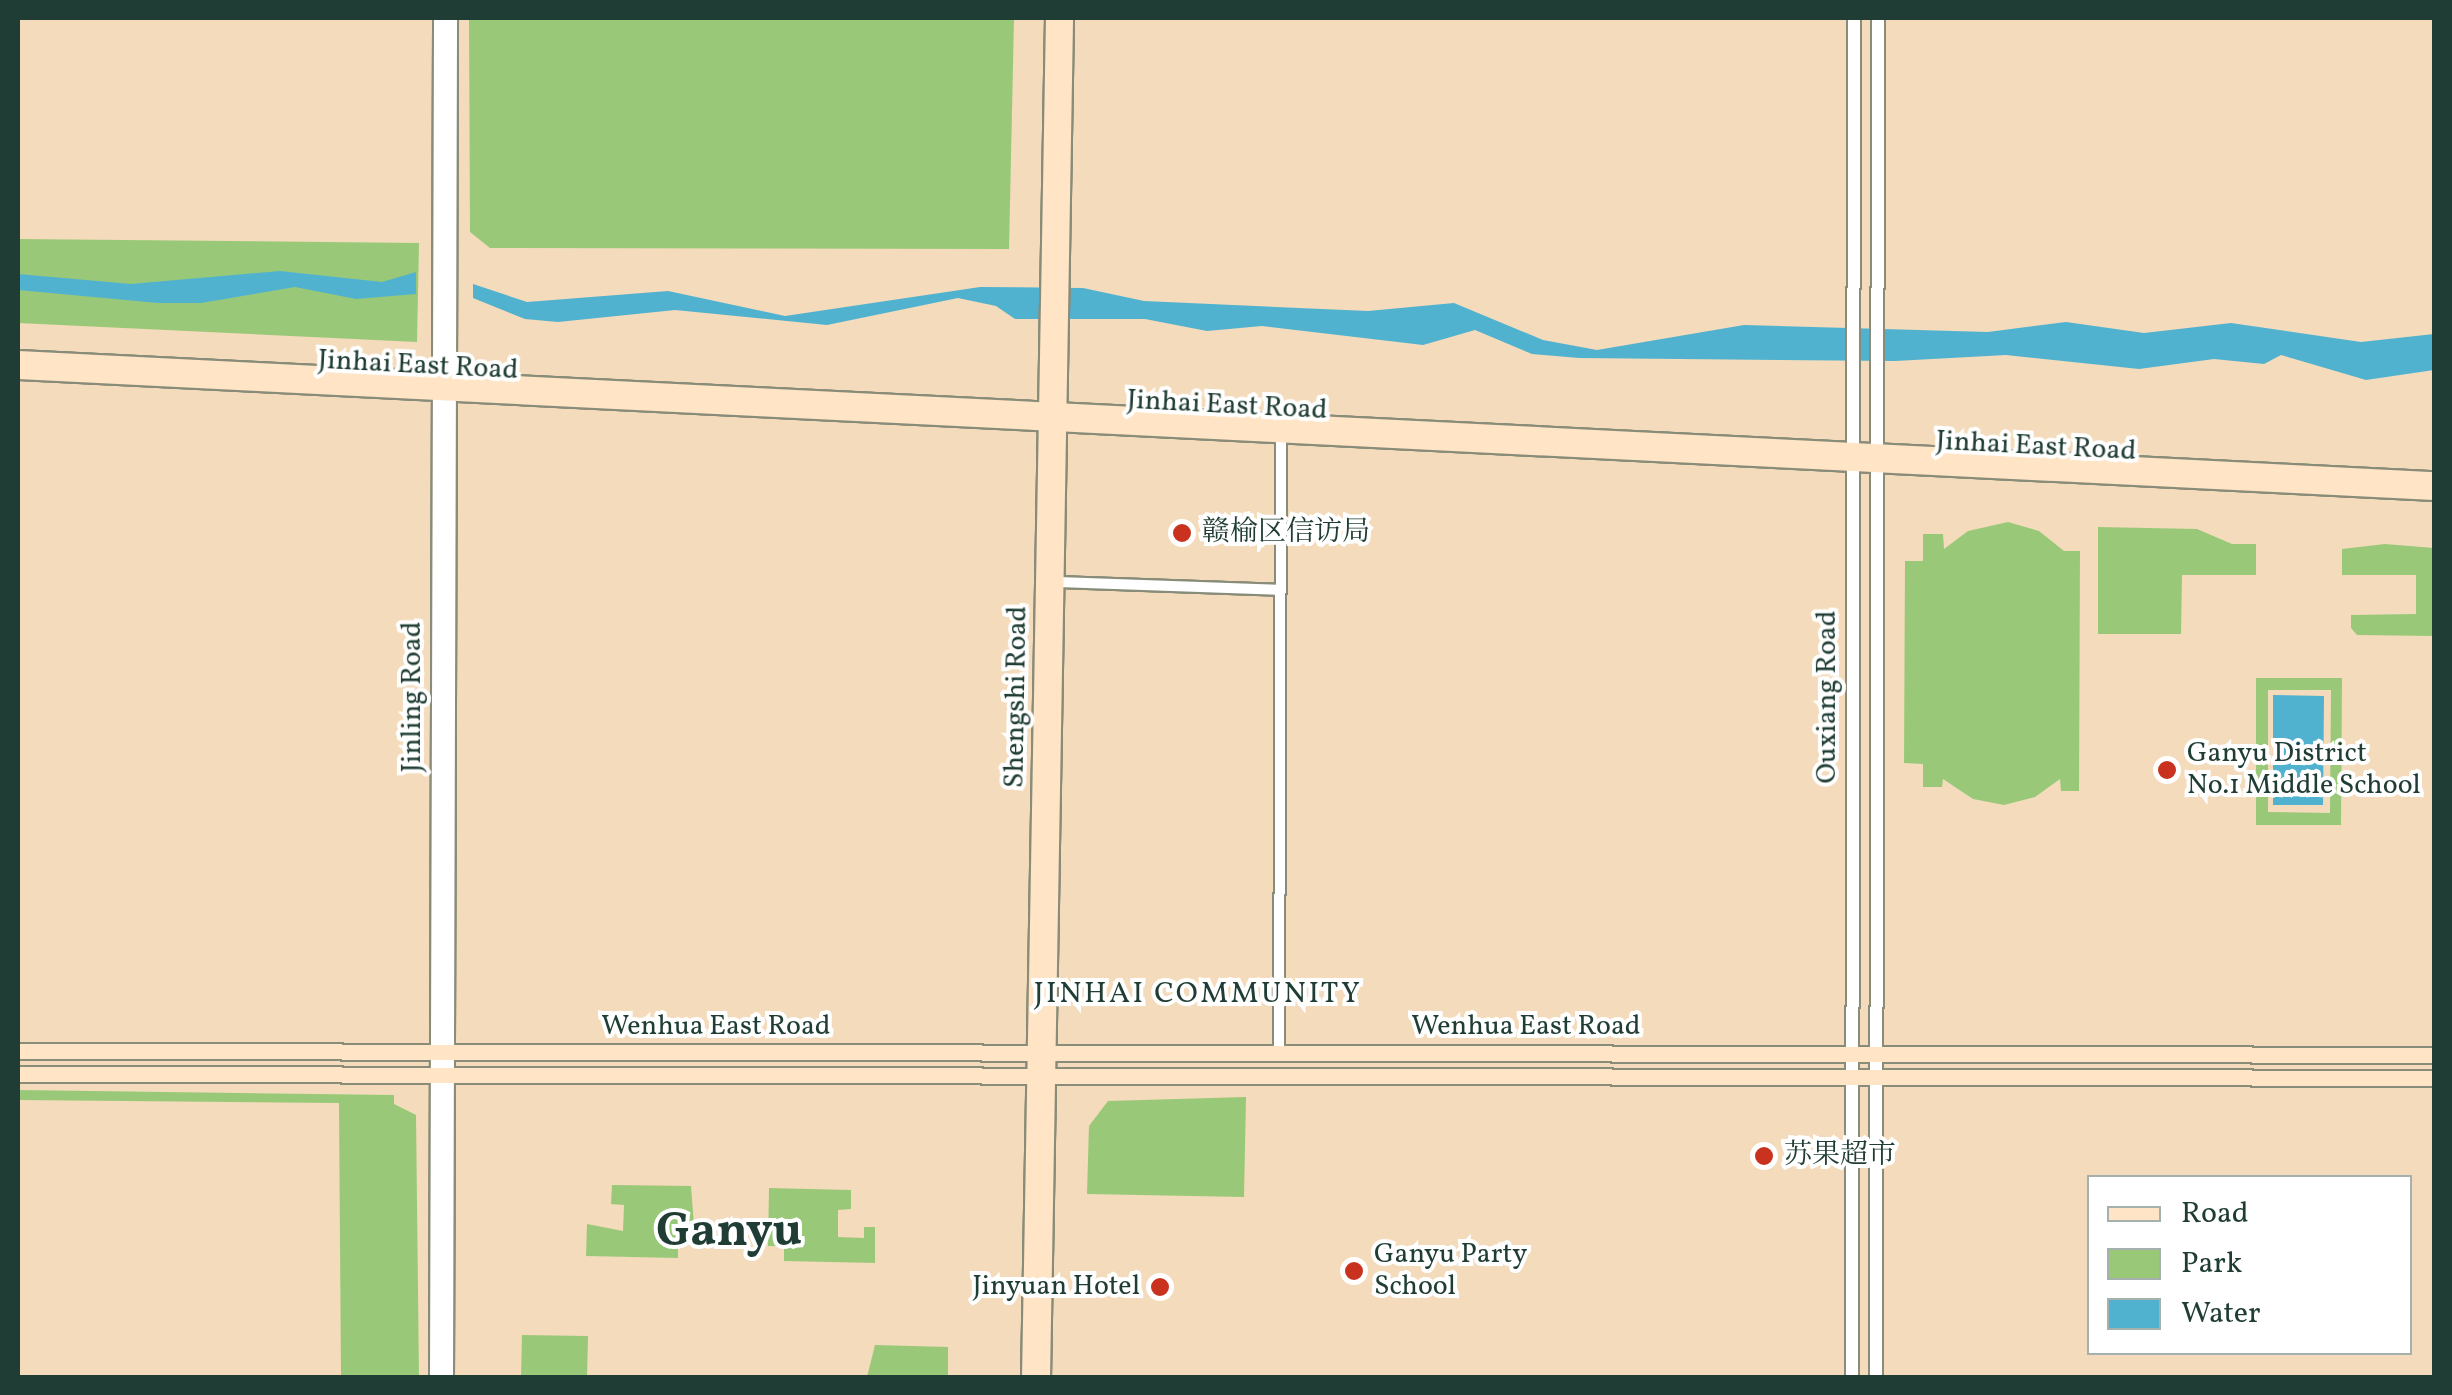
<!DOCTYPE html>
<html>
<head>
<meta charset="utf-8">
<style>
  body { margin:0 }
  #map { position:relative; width:2452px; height:1395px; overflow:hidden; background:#f3dbbb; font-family:Vollkorn,"Noto Serif SC",serif }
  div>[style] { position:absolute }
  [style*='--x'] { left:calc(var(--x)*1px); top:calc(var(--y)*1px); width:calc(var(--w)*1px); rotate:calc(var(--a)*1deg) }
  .green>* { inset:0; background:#99c978 }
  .water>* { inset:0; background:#51b2d0 }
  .roads { filter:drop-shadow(2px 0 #898c78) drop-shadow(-2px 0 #898c78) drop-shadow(0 2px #898c78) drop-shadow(0 -2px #898c78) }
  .minor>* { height:10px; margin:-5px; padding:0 5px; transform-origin:5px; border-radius:5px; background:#fff }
  .tertiary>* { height:12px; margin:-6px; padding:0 6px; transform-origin:6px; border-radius:6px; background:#fff }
  .secondary>* { height:15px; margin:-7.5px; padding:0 7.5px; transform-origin:7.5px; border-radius:7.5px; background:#ffe4c6 }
  .dots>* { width:28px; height:28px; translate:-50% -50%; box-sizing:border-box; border:5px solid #fff; border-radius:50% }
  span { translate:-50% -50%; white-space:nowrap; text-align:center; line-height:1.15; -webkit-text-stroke:8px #fff; paint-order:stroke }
  .street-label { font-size:28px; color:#1f3d34 }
  .poi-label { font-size:28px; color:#1f3d34 }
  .left { translate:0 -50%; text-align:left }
  .right { translate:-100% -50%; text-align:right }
  .neighbourhood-label { font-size:30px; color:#1f3d34; letter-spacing:2.5px }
  .town-label { font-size:48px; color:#1f3d34; font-weight:700 }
  .frame { position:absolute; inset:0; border:20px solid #1f3d34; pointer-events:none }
  .legend { position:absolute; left:2087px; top:1175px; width:325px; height:180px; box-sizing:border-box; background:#fff; border:2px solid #a5b1ae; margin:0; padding:12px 18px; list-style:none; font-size:30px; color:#1f3d34 }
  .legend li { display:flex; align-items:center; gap:20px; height:50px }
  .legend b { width:50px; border:2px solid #a5b1ae }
</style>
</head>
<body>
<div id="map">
  <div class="green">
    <i style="clip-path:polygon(469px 18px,1014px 18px,1009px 249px,490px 248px,470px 232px)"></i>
    <i style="clip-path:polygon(18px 239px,419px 243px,417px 342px,18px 323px)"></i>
    <i style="clip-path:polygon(2008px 522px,2039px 531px,2064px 551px,2080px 551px,2079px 791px,2061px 791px,2060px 779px,2035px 797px,2004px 805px,1973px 799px,1943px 779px,1942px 787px,1923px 787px,1923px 764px,1904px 763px,1905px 561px,1923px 561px,1923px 534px,1943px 534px,1944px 549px,1968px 531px)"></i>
    <i style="clip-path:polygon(2098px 527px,2197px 529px,2232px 544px,2256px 544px,2256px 575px,2182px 575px,2181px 634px,2098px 634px)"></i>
    <i style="clip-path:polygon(2385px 544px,2434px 548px,2434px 636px,2357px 635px,2351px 628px,2351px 615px,2416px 614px,2416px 575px,2342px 575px,2342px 549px)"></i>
    <i style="clip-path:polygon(evenodd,2256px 678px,2342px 678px,2341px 825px,2256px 825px,2256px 678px,2268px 690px,2331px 690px,2330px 813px,2268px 812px,2268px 690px)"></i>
    <i style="clip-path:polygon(18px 1090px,394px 1095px,394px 1104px,416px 1115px,419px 1377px,341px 1377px,339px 1103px,18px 1100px)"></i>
    <i style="clip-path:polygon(1246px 1097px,1244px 1197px,1087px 1194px,1089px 1126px,1108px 1101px)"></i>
    <i style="clip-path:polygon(612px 1185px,691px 1186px,695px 1239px,678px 1244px,678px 1258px,586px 1256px,587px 1224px,623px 1231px,624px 1205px,611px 1204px)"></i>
    <i style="clip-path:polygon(769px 1188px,851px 1190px,851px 1209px,838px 1210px,838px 1237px,864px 1238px,864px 1227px,875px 1227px,875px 1263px,784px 1261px,784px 1246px,768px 1246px)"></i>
    <i style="clip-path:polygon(522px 1335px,588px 1336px,587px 1377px,521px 1377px)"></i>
    <i style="clip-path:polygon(875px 1345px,948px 1347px,948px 1377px,867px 1377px)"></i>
  </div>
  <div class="water">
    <i style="clip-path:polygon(280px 271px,382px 282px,416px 272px,416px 294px,356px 299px,295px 287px,201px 303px,158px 303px,18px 290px,18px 274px,131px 284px)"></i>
    <i style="clip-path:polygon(473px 284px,527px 302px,668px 291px,785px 316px,980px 287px,1083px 288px,1144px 301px,1368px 311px,1454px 303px,1543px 340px,1597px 350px,1744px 325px,1988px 332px,2066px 322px,2144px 333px,2231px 323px,2361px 342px,2434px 334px,2434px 370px,2366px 380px,2281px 355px,2264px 364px,2214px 359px,2139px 369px,2006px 355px,1895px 361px,1579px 358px,1532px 354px,1475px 330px,1423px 345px,1262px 326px,1207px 331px,1145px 319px,1015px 319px,996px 306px,958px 298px,827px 325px,675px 310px,558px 322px,525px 319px,473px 298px)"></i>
    <i style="clip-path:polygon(2273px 695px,2324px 696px,2323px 805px,2273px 805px)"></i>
  </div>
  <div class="roads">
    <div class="minor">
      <i style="--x:1056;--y:582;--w:224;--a:2"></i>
      <i style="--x:1279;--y:1052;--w:618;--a:-89.81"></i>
    </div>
    <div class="tertiary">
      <i style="--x:436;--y:1378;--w:1360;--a:-89.83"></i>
      <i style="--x:447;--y:1378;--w:1360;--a:-89.83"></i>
      <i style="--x:1852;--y:1378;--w:1360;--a:-89.92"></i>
      <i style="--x:1876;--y:1378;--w:1360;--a:-89.92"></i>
    </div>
    <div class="secondary">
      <i style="--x:18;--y:358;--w:2419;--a:2.87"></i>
      <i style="--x:18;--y:371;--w:2419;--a:2.87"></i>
      <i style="--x:18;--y:1051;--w:2416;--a:0.09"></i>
      <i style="--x:18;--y:1074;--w:2416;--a:0.09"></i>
      <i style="--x:1029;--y:1378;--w:1360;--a:-88.99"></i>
      <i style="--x:1042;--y:1378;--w:1360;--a:-89.03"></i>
    </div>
  </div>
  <div class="dots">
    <i style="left:1182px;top:533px;background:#c8321e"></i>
    <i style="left:2167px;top:770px;background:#c8321e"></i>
    <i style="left:1764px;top:1156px;background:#c8321e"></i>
    <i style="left:1354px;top:1271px;background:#c8321e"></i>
    <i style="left:1160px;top:1287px;background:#c8321e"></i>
  </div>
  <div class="street-label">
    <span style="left:418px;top:366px;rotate:3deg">Jinhai East Road</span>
    <span style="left:1227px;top:406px;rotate:3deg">Jinhai East Road</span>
    <span style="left:2036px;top:447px;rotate:3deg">Jinhai East Road</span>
    <span style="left:413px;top:697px;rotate:-90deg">Jinling Road</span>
    <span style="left:1017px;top:697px;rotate:-89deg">Shengshi Road</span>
    <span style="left:1828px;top:697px;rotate:-90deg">Ouxiang Road</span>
    <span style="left:716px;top:1027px">Wenhua East Road</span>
    <span style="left:1526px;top:1027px">Wenhua East Road</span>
  </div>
  <div class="poi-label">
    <span class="left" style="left:1202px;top:533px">赣榆区信访局</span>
    <span class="left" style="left:2187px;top:770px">Ganyu District<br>No.1 Middle School</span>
    <span class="left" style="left:1784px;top:1156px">苏果超市</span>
    <span class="left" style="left:1374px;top:1271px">Ganyu Party<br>School</span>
    <span class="right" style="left:1140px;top:1287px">Jinyuan Hotel</span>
  </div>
  <div class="neighbourhood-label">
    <span style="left:1198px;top:994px">JINHAI COMMUNITY</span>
  </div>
  <div class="town-label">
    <span style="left:729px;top:1233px">Ganyu</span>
  </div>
  <div class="frame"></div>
  <ul class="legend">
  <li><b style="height:12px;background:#ffe4c6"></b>Road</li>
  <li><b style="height:28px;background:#99c978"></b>Park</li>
  <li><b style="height:28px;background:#51b2d0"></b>Water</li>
  </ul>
</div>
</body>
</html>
